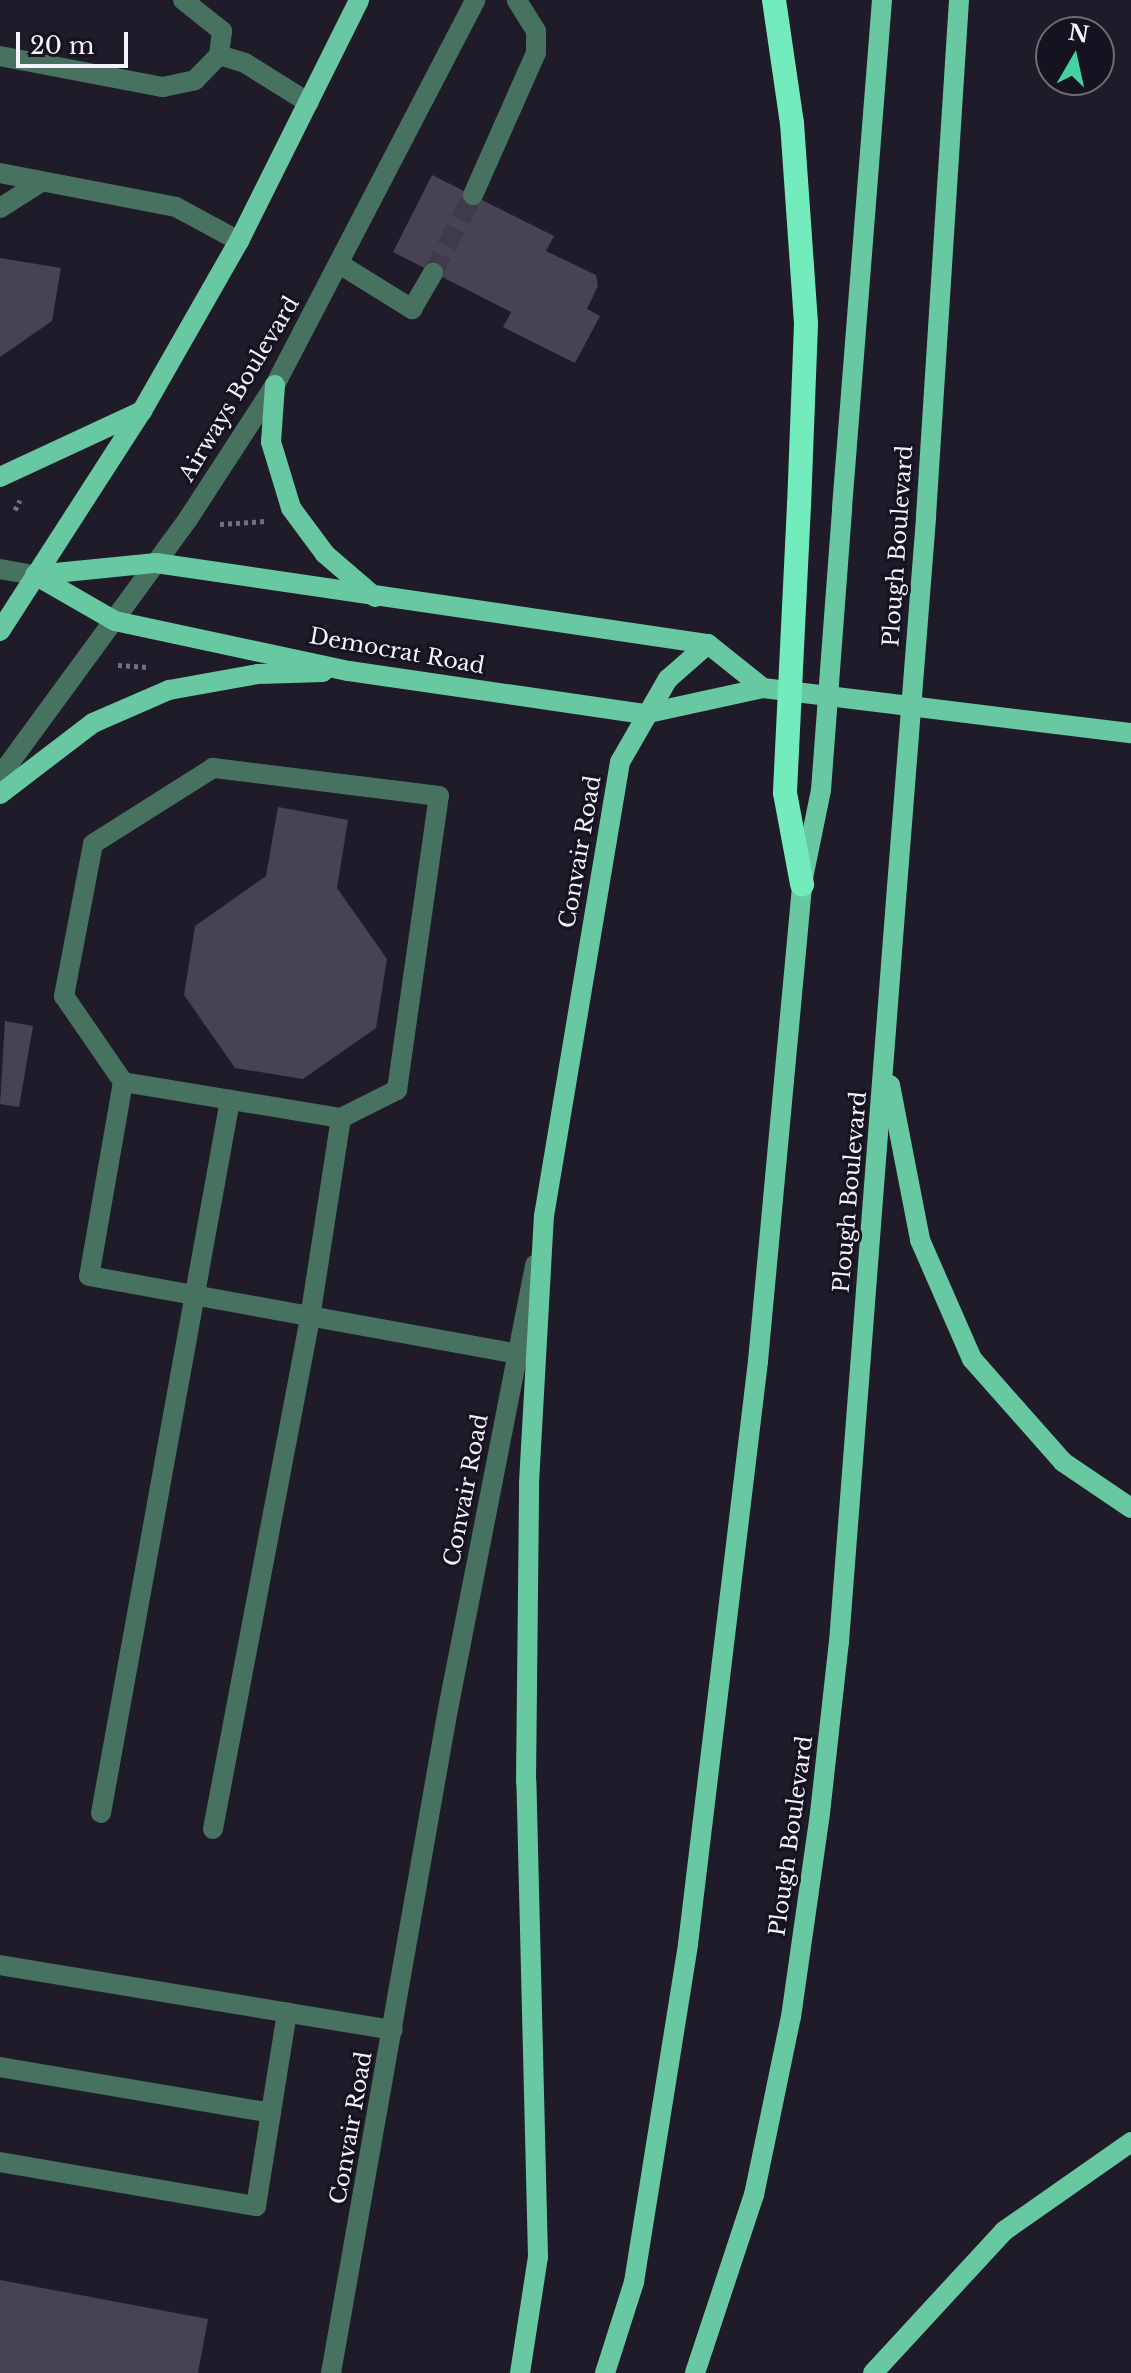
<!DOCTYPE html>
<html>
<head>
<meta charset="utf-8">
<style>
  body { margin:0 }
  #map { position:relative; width:1131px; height:2373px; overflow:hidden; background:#1f1b29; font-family:"Libre Baskerville",serif }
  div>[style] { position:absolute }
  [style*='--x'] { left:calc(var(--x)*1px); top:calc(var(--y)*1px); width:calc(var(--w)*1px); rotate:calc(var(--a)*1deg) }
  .building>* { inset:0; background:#474353 }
  .minor-tunnel>* { height:20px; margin-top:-10px; transform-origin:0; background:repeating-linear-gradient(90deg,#3f3b49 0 20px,transparent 0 30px) }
  .path>* { height:5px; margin-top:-2.5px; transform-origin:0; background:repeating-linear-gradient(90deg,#73707d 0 4px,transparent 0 8px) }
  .minor>* { height:20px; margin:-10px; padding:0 10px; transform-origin:10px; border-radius:10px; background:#46725f }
  .major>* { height:20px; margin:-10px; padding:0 10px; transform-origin:10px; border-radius:10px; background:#67c8a1 }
  .highway>* { height:24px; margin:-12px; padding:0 12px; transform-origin:12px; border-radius:12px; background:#74ebbc }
  .major-bridge>* { height:20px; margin:-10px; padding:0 10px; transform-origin:10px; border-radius:10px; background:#67c8a1 }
  .highway-bridge>* { height:24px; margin:-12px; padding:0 12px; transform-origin:12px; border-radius:12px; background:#74ebbc }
  span { translate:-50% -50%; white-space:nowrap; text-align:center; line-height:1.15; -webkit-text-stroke:6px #16121f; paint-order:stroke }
  .street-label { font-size:22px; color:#f4f2fc }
  .north { position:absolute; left:1035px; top:16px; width:80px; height:80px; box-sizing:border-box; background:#16121f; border:2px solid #6f6c77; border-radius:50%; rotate:9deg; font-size:22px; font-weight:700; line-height:32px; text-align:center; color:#f4f2fc }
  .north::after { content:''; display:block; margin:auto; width:28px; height:36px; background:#41d4a1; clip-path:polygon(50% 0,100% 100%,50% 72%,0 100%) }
  .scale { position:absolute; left:16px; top:32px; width:112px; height:36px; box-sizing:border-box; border:4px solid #f4f2fc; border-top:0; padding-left:10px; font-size:24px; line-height:28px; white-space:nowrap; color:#f4f2fc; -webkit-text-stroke:6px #16121f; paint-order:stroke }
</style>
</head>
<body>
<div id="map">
  <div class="building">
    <i style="clip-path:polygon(432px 175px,554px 236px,546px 251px,596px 275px,598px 286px,587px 309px,600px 316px,575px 363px,503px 327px,511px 312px,393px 252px)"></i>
    <i style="clip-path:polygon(0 258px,61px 268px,52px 321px,0 357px)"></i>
    <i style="clip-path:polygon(278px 807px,348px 820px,337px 888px,387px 959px,376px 1028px,303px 1079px,235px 1068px,184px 995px,195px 926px,266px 876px)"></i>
    <i style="clip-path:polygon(5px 1021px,33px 1026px,19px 1107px,0 1104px)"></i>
    <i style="clip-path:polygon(0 2280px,208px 2319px,198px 2373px,0 2373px)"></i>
  </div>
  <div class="minor-tunnel">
    <i style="--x:433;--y:273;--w:88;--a:-62.9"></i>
  </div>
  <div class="path">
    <i style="--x:15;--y:510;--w:11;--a:-63"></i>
    <i style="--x:220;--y:524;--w:46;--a:-3.7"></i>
    <i style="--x:118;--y:665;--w:30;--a:4"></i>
  </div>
  <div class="minor">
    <i style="--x:183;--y:0;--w:50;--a:38.5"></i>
    <i style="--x:222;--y:31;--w:24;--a:97"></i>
    <i style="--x:219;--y:55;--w:27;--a:17"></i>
    <i style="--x:245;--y:63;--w:75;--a:32"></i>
    <i style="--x:0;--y:56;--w:166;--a:10.8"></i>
    <i style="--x:163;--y:87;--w:33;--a:-12"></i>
    <i style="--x:195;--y:80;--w:35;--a:-46"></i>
    <i style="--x:0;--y:173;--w:179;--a:10.9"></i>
    <i style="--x:176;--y:207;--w:72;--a:28.4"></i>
    <i style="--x:473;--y:195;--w:155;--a:-66.1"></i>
    <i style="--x:536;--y:53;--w:22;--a:-90"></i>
    <i style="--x:536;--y:31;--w:36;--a:-122"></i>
    <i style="--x:0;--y:208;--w:49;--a:-32.4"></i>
    <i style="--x:341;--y:265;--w:84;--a:31.8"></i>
    <i style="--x:412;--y:309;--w:42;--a:-59.7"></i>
    <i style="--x:0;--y:569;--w:36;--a:10"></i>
    <i style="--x:0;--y:776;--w:318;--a:-53.8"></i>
    <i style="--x:188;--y:519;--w:160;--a:-57"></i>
    <i style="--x:275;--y:385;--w:434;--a:-62.5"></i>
    <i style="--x:123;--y:1082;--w:197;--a:99.9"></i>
    <i style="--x:89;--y:1276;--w:435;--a:10.3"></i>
    <i style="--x:101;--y:1813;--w:725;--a:-79.74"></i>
    <i style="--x:213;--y:1829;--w:520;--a:-79.25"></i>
    <i style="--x:310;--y:1318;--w:202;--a:-81.2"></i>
    <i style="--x:341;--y:1118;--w:63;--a:-26.6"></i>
    <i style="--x:397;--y:1090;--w:297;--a:-81.9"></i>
    <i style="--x:439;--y:796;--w:228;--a:-172.9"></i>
    <i style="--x:213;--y:768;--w:142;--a:147.7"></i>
    <i style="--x:93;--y:844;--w:155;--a:100.8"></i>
    <i style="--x:64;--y:996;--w:104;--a:55.5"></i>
    <i style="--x:123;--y:1082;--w:221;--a:9.4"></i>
    <i style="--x:0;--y:1965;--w:398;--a:9.4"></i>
    <i style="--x:0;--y:2067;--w:275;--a:9.6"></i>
    <i style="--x:0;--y:2162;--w:260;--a:9.8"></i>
    <i style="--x:256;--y:2206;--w:196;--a:-80.9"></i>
    <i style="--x:331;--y:2373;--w:674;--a:-80.01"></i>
    <i style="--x:448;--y:1709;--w:453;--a:-78.9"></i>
  </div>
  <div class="major">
    <i style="--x:275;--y:385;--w:57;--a:94"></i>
    <i style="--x:271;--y:442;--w:69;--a:73.1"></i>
    <i style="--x:291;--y:508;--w:57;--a:53.5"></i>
    <i style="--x:325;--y:554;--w:66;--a:40.7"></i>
    <i style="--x:0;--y:477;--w:157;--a:-24.9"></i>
    <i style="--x:842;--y:508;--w:510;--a:-85.5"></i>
    <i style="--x:926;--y:516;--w:517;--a:-86.34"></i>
    <i style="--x:35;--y:575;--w:92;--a:29.9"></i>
    <i style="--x:115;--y:621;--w:239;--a:12.1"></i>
    <i style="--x:349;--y:671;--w:298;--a:8.3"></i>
    <i style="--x:644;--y:714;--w:122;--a:-12.3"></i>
    <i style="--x:763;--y:688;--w:371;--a:7"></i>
    <i style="--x:35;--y:575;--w:122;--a:-5.7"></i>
    <i style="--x:156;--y:563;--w:558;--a:8.35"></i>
    <i style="--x:708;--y:644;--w:70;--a:38.7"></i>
    <i style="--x:0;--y:631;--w:262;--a:-57.2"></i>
    <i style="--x:142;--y:411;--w:196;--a:-60.3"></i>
    <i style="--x:239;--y:241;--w:269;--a:-63.5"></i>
    <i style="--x:0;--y:794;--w:117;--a:-37.4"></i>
    <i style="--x:93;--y:723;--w:83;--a:-23.5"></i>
    <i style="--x:169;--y:690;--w:90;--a:-10.2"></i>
    <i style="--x:258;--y:674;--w:65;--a:-1.8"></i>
    <i style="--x:890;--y:1085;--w:158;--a:79"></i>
    <i style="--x:920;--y:1240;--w:130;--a:66.4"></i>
    <i style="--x:972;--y:1359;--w:137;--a:48.5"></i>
    <i style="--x:1063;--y:1462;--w:82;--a:34.1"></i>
    <i style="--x:520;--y:2373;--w:117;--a:-81.2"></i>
    <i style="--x:538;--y:2257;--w:475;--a:-91.4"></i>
    <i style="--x:526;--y:1782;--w:299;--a:-89.4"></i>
    <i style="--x:529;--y:1483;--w:267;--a:-86.8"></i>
    <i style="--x:544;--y:1216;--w:460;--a:-80.5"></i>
    <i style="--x:620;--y:762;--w:96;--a:-60"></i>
    <i style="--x:668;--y:679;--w:53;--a:-41.2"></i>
    <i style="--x:605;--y:2373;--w:96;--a:-72.3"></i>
    <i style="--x:634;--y:2282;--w:342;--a:-80.9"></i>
    <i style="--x:688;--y:1944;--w:587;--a:-83.15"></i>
    <i style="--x:758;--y:1361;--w:479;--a:-84.7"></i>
    <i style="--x:695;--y:2373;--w:188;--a:-71.7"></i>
    <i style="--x:754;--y:2195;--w:182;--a:-78.3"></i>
    <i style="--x:791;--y:2017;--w:206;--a:-81.9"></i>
    <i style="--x:820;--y:1813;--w:172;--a:-83.7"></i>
    <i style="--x:839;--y:1642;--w:757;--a:-85.61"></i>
    <i style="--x:873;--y:2373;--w:193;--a:-47.3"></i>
    <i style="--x:1004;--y:2231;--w:155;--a:-35"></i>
  </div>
  <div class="highway">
    <i style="--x:774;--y:0;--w:124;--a:81.7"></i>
    <i style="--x:792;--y:123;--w:201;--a:86"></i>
    <i style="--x:806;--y:324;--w:181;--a:92.2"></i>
  </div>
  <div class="major-bridge">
    <i style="--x:803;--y:878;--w:90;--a:-78.4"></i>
    <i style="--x:821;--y:790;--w:283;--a:-85.7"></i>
    <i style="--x:897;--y:887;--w:372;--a:-85.5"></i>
  </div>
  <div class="highway-bridge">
    <i style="--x:799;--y:505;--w:288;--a:92.8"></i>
    <i style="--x:785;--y:793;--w:93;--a:79.4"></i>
  </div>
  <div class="street-label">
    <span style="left:239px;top:389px;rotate:-59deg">Airways Boulevard</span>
    <span style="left:898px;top:546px;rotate:-86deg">Plough Boulevard</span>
    <span style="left:397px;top:651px;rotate:10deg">Democrat Road</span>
    <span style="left:580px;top:852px;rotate:-80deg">Convair Road</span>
    <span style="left:850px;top:1192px;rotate:-85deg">Plough Boulevard</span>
    <span style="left:466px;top:1490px;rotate:-79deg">Convair Road</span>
    <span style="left:791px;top:1836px;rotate:-82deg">Plough Boulevard</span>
    <span style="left:351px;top:2128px;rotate:-80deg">Convair Road</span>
  </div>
  <div class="north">N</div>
  <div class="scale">20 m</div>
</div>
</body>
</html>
